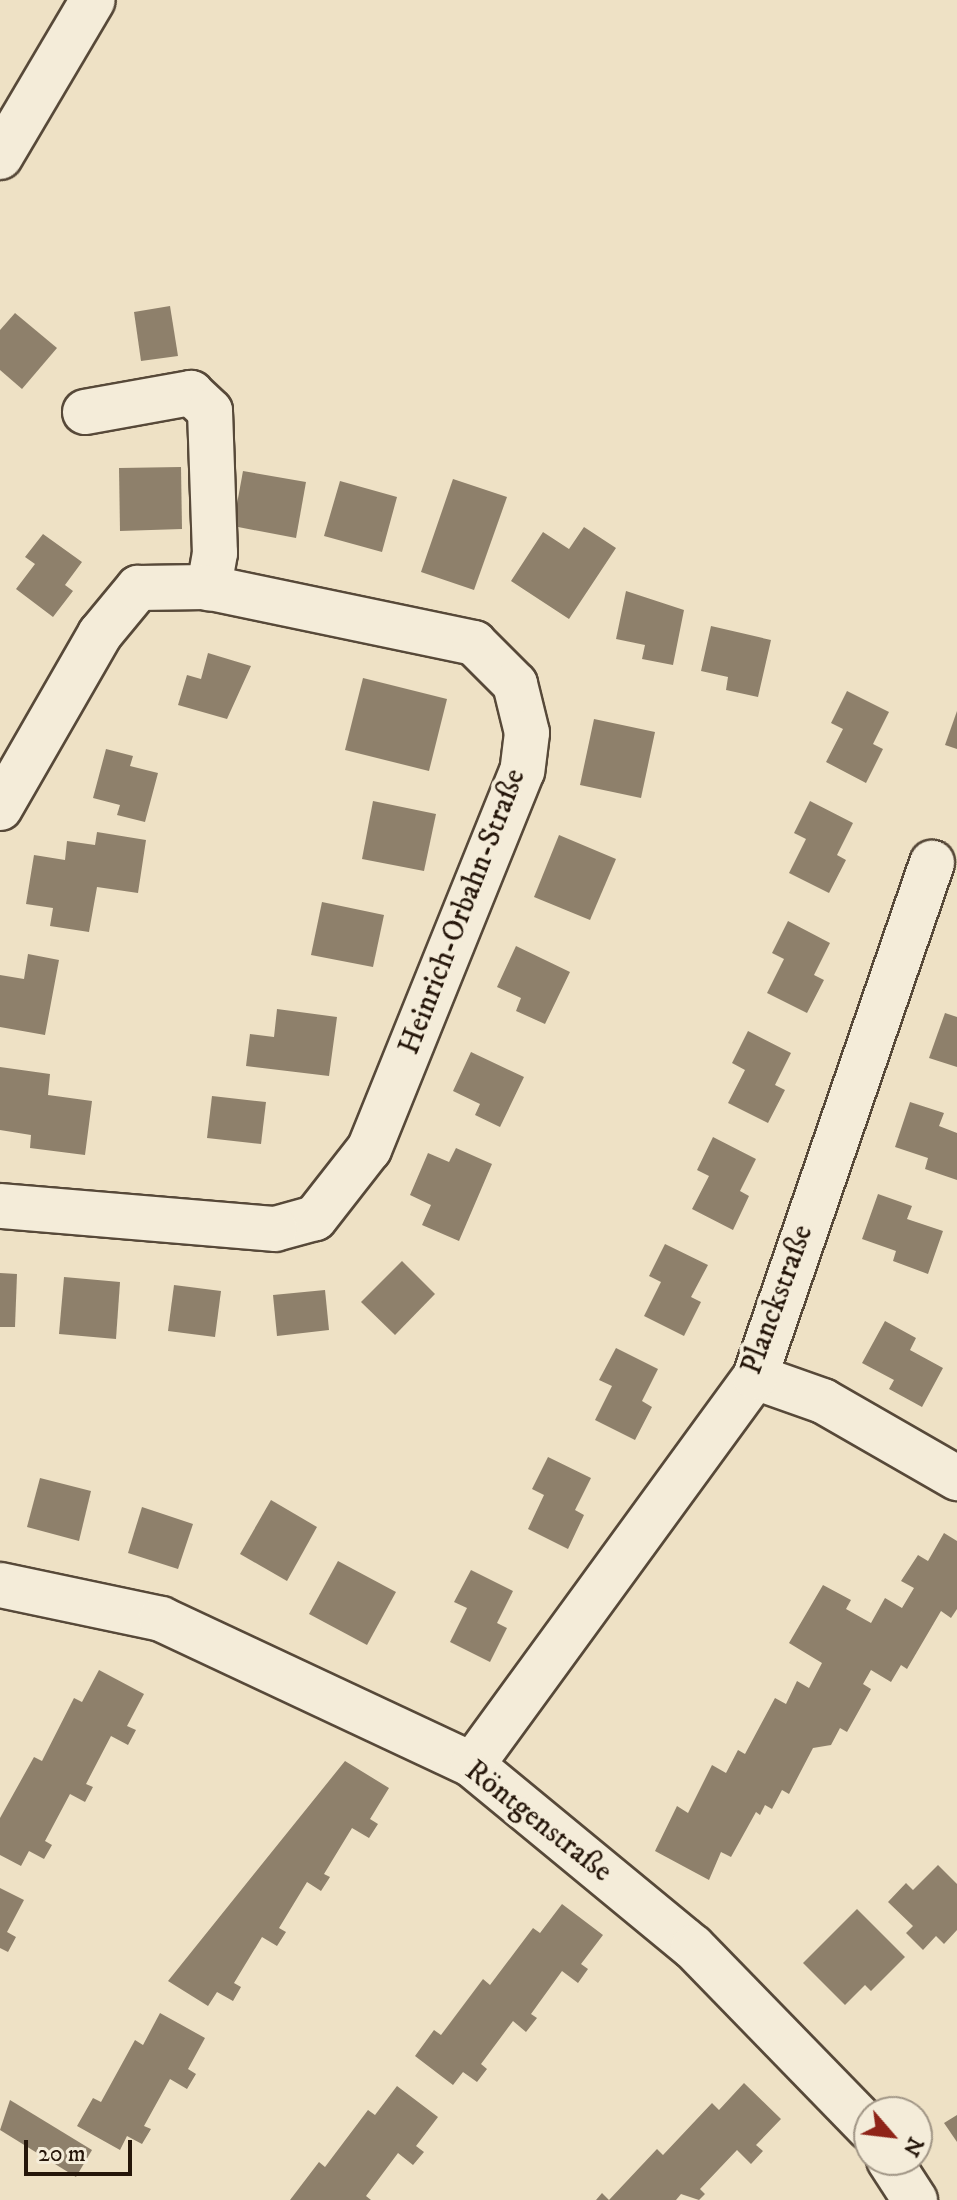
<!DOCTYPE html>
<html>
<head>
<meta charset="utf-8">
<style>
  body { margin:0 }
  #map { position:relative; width:957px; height:2200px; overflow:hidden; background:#eee1c5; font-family:"IM FELL DW Pica",serif }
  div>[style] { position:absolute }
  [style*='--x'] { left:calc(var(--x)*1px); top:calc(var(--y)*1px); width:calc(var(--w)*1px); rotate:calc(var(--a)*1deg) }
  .building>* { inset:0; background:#8e806b }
  .roads { filter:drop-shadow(2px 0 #574939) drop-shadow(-2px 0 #574939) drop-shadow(0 2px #574939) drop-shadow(0 -2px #574939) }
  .minor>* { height:44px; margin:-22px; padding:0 22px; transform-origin:22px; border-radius:22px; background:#f4ecd9 }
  span { translate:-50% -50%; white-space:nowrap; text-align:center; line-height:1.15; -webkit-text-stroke:8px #f4ecd9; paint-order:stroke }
  .street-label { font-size:30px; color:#25160a }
  .north { position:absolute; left:853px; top:2096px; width:80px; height:80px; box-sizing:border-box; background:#f4ecd9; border:2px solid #a19686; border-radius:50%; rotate:118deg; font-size:22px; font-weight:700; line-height:32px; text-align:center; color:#25160a }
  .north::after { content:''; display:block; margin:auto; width:28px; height:36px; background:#8f2418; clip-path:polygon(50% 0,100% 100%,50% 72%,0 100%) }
  .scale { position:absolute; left:24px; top:2140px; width:108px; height:36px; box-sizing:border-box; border:4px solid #25160a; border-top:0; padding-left:10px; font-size:24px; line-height:28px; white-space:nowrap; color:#25160a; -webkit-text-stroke:6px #f4ecd9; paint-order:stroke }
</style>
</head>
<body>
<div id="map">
  <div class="building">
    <i style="clip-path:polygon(170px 306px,178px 356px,141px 361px,134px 312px)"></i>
    <i style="clip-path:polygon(15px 313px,57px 348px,22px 389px,0 370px,0 330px)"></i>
    <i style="clip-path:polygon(181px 467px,182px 529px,120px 531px,119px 468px)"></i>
    <i style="clip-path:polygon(243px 471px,306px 482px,296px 538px,233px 526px)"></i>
    <i style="clip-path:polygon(453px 479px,507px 497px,474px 590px,421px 572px)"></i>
    <i style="clip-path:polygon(340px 481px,397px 497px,382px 552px,324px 536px)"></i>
    <i style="clip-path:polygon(584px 527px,616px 548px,569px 619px,511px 581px,543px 532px,569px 549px)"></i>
    <i style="clip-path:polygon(43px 534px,82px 562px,65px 585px,73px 591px,53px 617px,16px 589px,35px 564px,25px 557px)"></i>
    <i style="clip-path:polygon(626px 591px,684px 610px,673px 665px,642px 659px,645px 645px,616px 639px)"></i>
    <i style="clip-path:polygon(711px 626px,771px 640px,758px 697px,726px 690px,728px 677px,701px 671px)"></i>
    <i style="clip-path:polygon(208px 653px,251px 666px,227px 719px,178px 705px,187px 675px,201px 679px)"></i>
    <i style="clip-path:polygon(363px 678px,447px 699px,429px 771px,345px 750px)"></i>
    <i style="clip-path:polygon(847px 691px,889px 712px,873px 744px,883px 749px,866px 783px,826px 762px,843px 729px,831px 723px)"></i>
    <i style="clip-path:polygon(957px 711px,957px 749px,945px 745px)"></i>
    <i style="clip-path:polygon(594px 719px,655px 732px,641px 798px,580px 785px)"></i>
    <i style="clip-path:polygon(106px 749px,133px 756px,130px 766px,158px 773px,145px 822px,117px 815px,120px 805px,93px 798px)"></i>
    <i style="clip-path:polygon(373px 801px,436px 814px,424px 871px,362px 859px)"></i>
    <i style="clip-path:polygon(810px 801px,853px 823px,837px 855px,846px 860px,829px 893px,789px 873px,806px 839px,794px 833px)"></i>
    <i style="clip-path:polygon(97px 832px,146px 840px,138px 893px,97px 887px,89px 932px,50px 926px,53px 908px,26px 904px,34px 855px,65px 860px,67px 841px,95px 845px)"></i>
    <i style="clip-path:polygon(559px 835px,616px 859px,590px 920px,534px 897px)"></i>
    <i style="clip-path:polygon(322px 902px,384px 915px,373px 967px,311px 955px)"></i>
    <i style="clip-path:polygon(788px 921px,830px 943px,814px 975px,824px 980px,807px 1013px,767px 993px,784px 959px,772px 953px)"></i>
    <i style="clip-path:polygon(516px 946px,570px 972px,545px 1024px,516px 1011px,521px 998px,497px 987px)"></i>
    <i style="clip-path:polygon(28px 954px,59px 960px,45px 1035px,0 1027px,0 975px,24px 979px)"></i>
    <i style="clip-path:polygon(277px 1009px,337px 1017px,329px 1076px,246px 1066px,250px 1034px,274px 1037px)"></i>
    <i style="clip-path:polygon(945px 1013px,957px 1017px,957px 1067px,929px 1058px)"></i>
    <i style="clip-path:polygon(748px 1031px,791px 1053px,775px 1085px,785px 1090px,768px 1123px,728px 1103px,745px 1070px,732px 1063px)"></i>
    <i style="clip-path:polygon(471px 1052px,524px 1077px,500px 1127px,475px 1115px,480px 1104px,453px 1091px)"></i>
    <i style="clip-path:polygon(0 1067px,50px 1074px,48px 1095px,92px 1101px,85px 1155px,30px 1148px,31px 1135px,0 1130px)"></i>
    <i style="clip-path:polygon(212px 1096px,266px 1102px,261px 1144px,207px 1138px)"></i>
    <i style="clip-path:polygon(910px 1102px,944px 1113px,939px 1126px,957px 1133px,957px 1180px,925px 1169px,928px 1158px,895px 1147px)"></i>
    <i style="clip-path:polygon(713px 1137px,756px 1159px,740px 1191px,749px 1196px,733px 1230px,692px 1209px,709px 1176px,697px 1170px)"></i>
    <i style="clip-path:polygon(456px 1148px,492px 1164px,459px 1241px,422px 1225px,431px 1205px,410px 1195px,428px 1153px,449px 1162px)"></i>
    <i style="clip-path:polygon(878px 1194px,912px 1206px,907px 1219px,943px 1231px,928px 1274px,893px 1261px,896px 1251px,862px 1239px)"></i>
    <i style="clip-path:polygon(665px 1244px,708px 1265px,691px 1297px,701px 1302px,684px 1336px,644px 1316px,661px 1282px,649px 1276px)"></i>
    <i style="clip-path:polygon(402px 1261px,435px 1294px,395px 1335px,361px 1302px)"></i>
    <i style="clip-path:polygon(0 1273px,17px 1274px,15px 1327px,0 1327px)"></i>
    <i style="clip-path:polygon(64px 1277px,120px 1282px,116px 1339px,59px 1334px)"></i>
    <i style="clip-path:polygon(174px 1285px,221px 1291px,215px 1337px,168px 1331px)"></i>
    <i style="clip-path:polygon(325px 1290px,329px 1330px,277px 1336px,273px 1295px)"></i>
    <i style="clip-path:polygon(885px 1321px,916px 1338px,910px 1350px,943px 1368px,922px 1407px,889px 1389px,894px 1380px,862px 1363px)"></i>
    <i style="clip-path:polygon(616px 1348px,658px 1369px,642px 1401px,652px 1407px,635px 1440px,595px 1420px,612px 1386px,599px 1380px)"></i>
    <i style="clip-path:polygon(548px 1457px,591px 1478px,575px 1510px,584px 1515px,568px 1549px,528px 1529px,544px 1495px,532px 1489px)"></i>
    <i style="clip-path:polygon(40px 1478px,91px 1491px,79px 1541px,27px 1527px)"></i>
    <i style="clip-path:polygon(271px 1500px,317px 1527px,287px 1581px,240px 1554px)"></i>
    <i style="clip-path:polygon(142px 1507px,193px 1524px,178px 1569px,128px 1553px)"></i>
    <i style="clip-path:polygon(944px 1533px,957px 1541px,957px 1609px,951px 1618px,941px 1611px,907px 1669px,901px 1665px,891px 1682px,871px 1670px,863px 1684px,871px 1689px,847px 1732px,840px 1728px,831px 1745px,813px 1748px,789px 1794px,782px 1790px,772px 1809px,765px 1805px,760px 1815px,756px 1812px,731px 1857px,721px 1852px,709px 1880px,655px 1851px,677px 1806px,688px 1813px,712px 1765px,726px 1773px,738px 1750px,745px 1754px,775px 1698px,786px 1704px,797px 1681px,809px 1688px,822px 1663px,789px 1643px,823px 1585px,851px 1600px,846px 1609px,871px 1623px,885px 1598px,902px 1608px,914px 1588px,901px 1581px,918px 1555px,928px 1561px)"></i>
    <i style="clip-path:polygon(338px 1561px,396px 1592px,367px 1645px,309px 1614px)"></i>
    <i style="clip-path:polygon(471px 1570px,513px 1591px,497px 1623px,507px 1628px,490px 1662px,450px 1642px,467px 1608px,454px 1602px)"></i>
    <i style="clip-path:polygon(99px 1670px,144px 1694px,127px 1726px,136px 1730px,128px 1745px,111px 1736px,86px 1784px,93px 1787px,85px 1802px,70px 1794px,45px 1841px,52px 1845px,44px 1859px,29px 1851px,21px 1866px,0 1855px,0 1818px,34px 1757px,42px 1761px,74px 1698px,82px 1702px)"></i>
    <i style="clip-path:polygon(345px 1761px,389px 1788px,370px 1819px,378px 1824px,369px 1838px,352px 1828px,324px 1874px,330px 1877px,321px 1891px,307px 1882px,279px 1928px,286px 1932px,277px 1946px,262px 1937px,234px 1983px,241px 1987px,233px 2001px,217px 1992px,208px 2006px,168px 1981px)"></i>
    <i style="clip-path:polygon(938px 1865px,957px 1884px,957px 1930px,944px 1944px,936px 1936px,923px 1950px,906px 1933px,913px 1926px,888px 1902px,906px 1883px,913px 1890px)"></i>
    <i style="clip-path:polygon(0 1888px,24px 1900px,7px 1932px,16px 1937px,8px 1952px,0 1948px)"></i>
    <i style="clip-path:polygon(562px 1904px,603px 1935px,581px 1964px,588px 1969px,578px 1983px,562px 1971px,531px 2014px,537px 2018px,526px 2032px,513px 2021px,481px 2064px,487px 2069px,477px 2082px,463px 2072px,453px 2085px,415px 2056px,434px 2030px,441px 2035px,483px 1979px,490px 1985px,533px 1928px,540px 1933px)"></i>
    <i style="clip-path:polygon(857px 1909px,905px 1957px,871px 1991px,865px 1985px,845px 2005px,803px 1963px)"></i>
    <i style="clip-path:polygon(160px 2013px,205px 2038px,188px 2069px,196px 2074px,187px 2089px,170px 2079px,144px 2126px,151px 2129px,142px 2144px,127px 2136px,120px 2150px,77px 2126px,93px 2098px,101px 2102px,135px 2040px,143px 2045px)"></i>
    <i style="clip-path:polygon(744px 2083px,781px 2119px,756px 2145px,763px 2151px,751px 2164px,737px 2150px,700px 2189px,705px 2194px,699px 2200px,681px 2194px,676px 2200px,596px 2200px,602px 2193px,609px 2200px,657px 2149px,663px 2155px,712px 2103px,719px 2110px)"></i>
    <i style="clip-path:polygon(397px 2086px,438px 2117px,416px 2146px,424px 2152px,413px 2165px,398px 2153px,366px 2196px,371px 2200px,290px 2200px,319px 2162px,325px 2167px,368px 2110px,375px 2115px)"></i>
    <i style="clip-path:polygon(10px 2100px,92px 2150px,76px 2177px,0 2130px)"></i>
    <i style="clip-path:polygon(957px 2115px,957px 2142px,944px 2123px)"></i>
  </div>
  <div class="roads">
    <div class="minor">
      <i style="--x:0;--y:157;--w:182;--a:-59.4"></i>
      <i style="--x:85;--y:412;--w:108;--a:-10.2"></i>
      <i style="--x:191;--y:393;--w:26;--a:43"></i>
      <i style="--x:210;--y:411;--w:142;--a:88"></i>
      <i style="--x:215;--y:553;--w:36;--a:100"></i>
      <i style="--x:0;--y:808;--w:201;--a:-60.1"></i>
      <i style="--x:100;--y:634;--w:60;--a:-50.4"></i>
      <i style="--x:138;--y:588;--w:68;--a:-0.8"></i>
      <i style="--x:206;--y:587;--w:274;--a:11.8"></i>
      <i style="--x:474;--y:643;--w:58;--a:45"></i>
      <i style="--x:515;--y:684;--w:50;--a:76.2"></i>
      <i style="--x:527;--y:733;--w:38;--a:97"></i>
      <i style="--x:522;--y:771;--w:408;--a:112"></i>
      <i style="--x:369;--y:1149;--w:88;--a:128"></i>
      <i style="--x:315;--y:1218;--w:41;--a:164.6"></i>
      <i style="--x:275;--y:1229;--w:276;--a:-175.2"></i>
      <i style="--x:755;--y:1377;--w:72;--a:19.4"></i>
      <i style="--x:823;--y:1401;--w:155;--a:29.9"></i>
      <i style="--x:0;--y:1585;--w:165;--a:11.9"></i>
      <i style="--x:161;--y:1619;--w:344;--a:25.1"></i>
      <i style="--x:472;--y:1765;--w:286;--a:39.5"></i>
      <i style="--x:693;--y:1947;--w:252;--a:45.8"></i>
      <i style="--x:472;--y:1765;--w:480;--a:-53.9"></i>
      <i style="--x:755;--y:1377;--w:544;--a:-71"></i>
      <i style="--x:889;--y:2160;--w:48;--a:57"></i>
    </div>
  </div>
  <div class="street-label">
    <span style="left:463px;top:912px;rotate:-69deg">Heinrich-Orbahn-Straße</span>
    <span style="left:778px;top:1300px;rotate:-70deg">Planckstraße</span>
    <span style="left:538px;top:1822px;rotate:38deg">Röntgenstraße</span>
  </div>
  <div class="north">N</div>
  <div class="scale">20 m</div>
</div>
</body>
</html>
